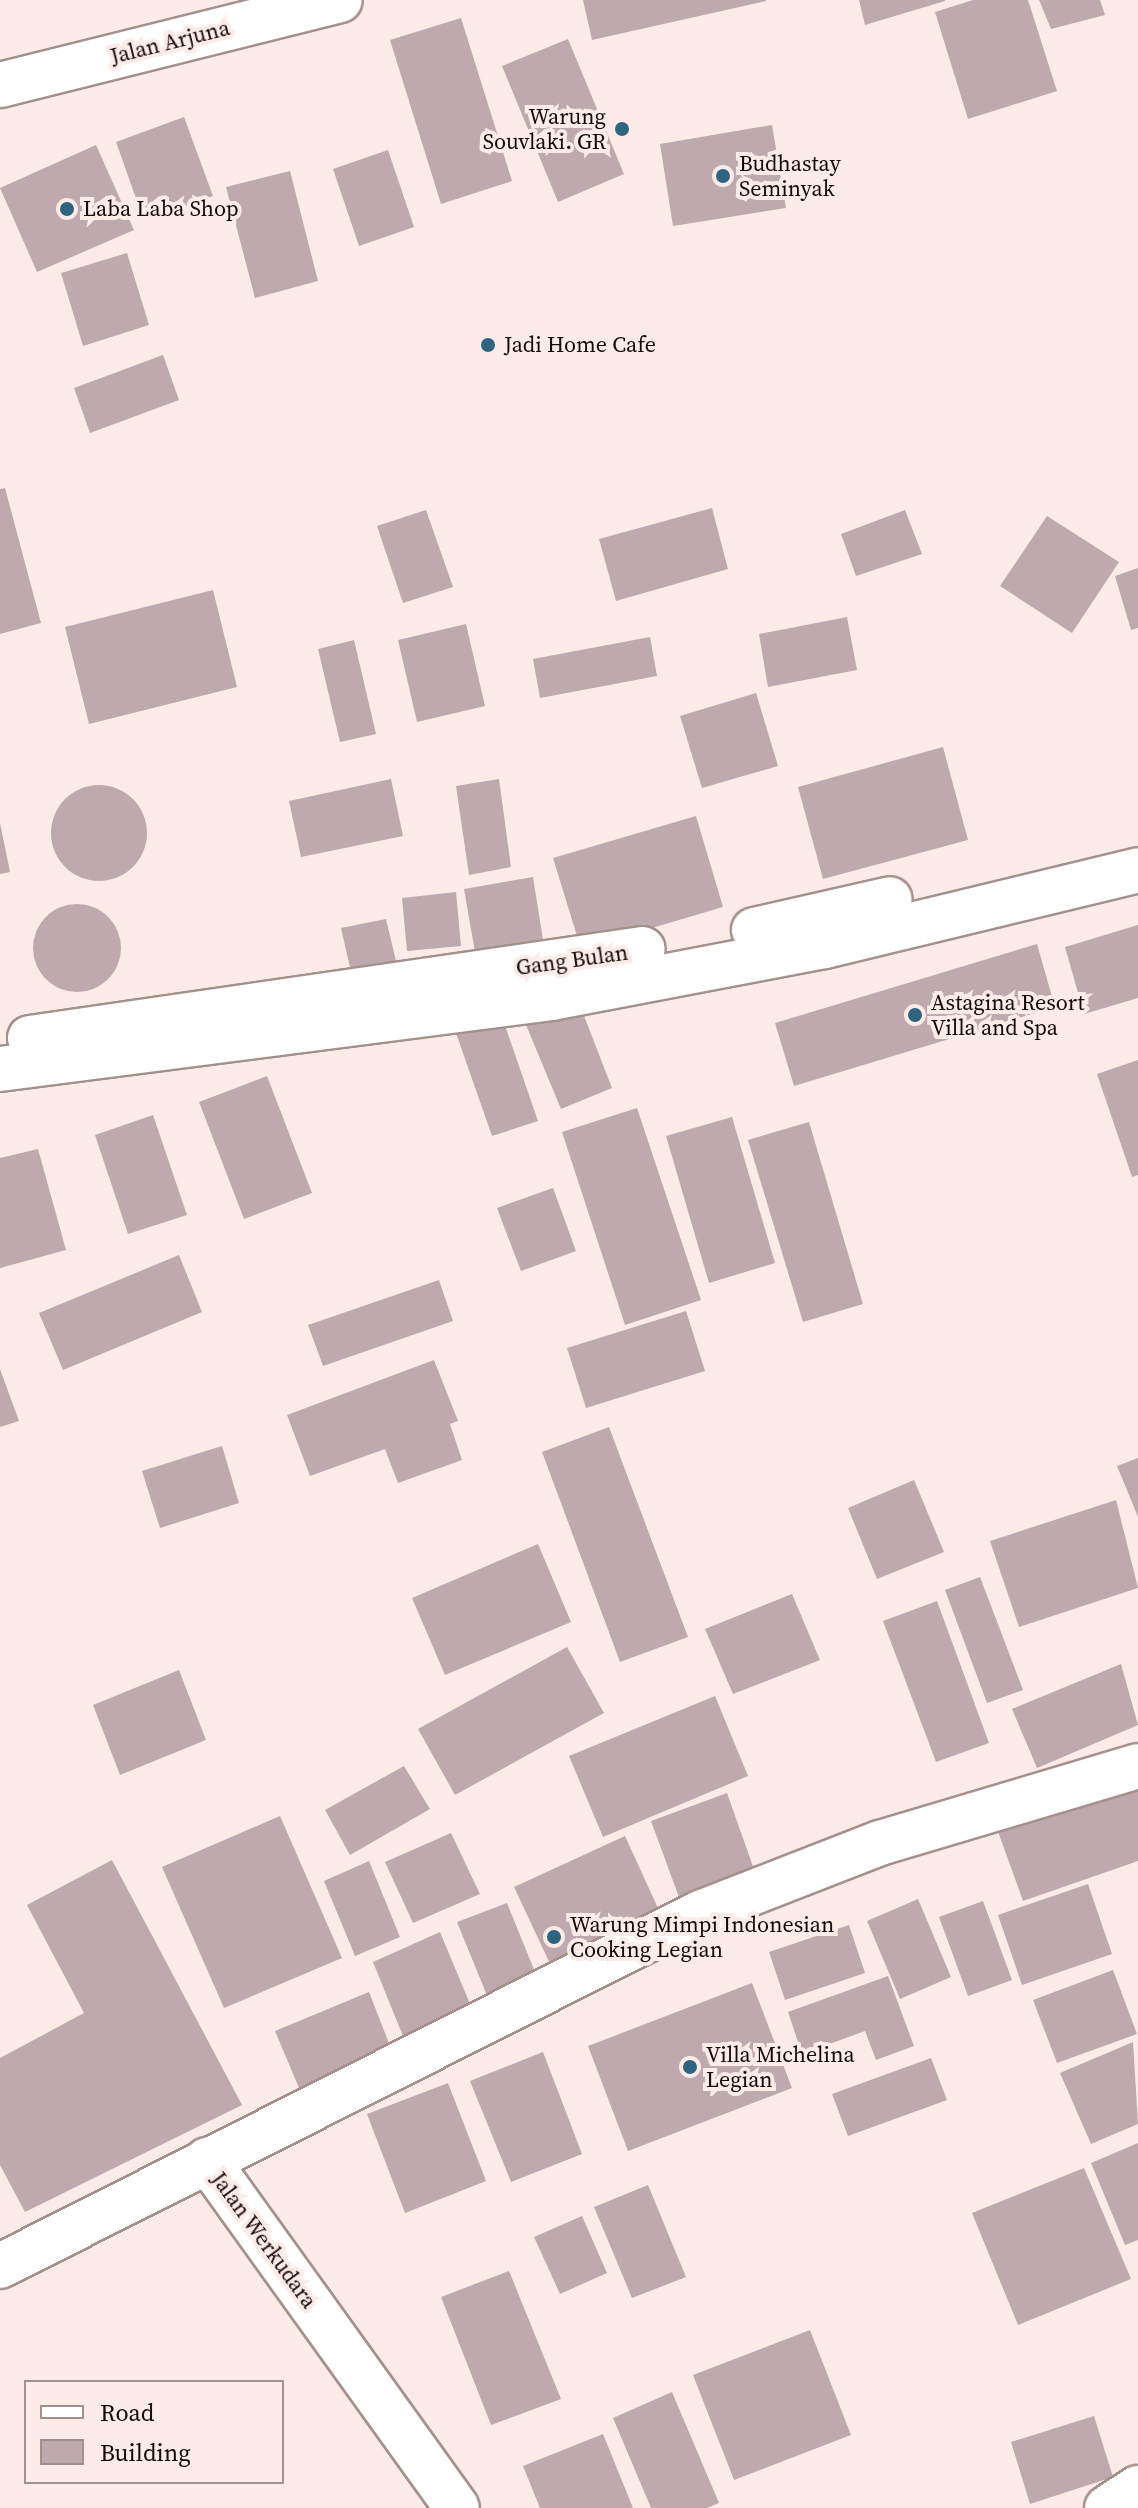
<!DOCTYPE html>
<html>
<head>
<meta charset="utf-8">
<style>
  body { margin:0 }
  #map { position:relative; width:1138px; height:2508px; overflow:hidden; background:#fdebe7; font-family:"Source Serif 4",serif }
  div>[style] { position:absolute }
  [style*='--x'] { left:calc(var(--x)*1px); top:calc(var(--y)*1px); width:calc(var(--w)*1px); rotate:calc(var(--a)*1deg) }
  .building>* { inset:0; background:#bea9af }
  .round { border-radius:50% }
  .roads { filter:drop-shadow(2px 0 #a5918c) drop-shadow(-2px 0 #a5918c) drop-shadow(0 2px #a5918c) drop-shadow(0 -2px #a5918c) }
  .minor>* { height:44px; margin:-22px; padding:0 22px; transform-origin:22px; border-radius:22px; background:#fff }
  .dots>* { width:22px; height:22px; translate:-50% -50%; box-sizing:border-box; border:4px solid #fdebe7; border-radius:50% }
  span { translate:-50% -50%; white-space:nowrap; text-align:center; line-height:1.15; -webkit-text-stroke:8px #fdebe7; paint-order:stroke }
  .street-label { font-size:22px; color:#120b0a }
  .poi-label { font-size:22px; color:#120b0a }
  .right { translate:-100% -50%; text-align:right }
  .left { translate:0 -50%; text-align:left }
  .legend { position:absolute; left:24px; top:2380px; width:260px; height:104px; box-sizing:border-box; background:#fdebe7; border:2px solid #9f918f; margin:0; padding:10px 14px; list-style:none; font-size:24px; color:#120b0a }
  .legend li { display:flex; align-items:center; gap:16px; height:40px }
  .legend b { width:40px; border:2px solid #9f918f }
</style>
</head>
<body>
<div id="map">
  <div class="building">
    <i style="clip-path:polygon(583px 0,766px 0,766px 1px,592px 40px)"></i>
    <i style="clip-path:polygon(859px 0,945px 0,945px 1px,865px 25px)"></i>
    <i style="clip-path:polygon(973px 0,1028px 0,1057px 91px,968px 119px,935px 12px)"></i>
    <i style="clip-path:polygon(1039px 0,1100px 0,1105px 15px,1051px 29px)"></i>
    <i style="clip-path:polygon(461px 18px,512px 181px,441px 204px,390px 40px)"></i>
    <i style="clip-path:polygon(568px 39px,624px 174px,558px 202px,502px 66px)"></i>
    <i style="clip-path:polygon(184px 117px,213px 196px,144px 221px,116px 142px)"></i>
    <i style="clip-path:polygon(772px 125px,786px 208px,673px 226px,660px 144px)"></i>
    <i style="clip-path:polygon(96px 145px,134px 230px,37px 272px,0 188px)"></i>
    <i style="clip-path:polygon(388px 150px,414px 227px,359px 246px,333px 169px)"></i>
    <i style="clip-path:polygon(290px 171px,318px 281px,255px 298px,226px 187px)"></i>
    <i style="clip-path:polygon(127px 253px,149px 325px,83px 346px,61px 273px)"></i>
    <i style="clip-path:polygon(163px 355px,179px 400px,90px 433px,74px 388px)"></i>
    <i style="clip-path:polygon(5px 488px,41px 623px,0 634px,0 489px)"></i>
    <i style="clip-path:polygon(712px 508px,728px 569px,616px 601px,599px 539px)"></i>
    <i style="clip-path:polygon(426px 510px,453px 587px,403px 603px,377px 526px)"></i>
    <i style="clip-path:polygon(905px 510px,922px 554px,856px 576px,841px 534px)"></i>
    <i style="clip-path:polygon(1047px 516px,1119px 562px,1072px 633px,1000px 586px)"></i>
    <i style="clip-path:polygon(1138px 568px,1138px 628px,1131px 630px,1115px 576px)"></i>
    <i style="clip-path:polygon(213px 590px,237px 687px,89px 724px,65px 627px)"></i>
    <i style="clip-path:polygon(847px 617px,857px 670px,768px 687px,759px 634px)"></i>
    <i style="clip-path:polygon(466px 624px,485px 706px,417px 722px,398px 640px)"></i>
    <i style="clip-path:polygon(650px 637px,657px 676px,540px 698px,533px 659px)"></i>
    <i style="clip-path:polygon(354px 640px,376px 734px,340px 742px,318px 649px)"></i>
    <i style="clip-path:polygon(756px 693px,778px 766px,702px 788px,680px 716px)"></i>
    <i style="clip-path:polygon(943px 747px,968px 840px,823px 879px,798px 787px)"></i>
    <i style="clip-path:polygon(391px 779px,403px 836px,301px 857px,289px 801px)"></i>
    <i style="clip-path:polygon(499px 779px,511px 867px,469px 875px,456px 786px)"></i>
    <i class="round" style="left:51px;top:785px;width:96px;height:96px"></i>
    <i style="clip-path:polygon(696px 816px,723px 907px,581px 949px,553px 858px)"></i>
    <i style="clip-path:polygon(0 823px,10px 872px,0 874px)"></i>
    <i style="clip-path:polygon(533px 877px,543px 940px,475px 952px,464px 889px)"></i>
    <i style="clip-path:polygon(456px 892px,461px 946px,407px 951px,402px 898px)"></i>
    <i class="round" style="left:33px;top:904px;width:88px;height:88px"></i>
    <i style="clip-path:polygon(386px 919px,396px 961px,351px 972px,341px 928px)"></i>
    <i style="clip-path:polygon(1138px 925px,1138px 998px,1084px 1014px,1065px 947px)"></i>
    <i style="clip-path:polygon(1037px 944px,1055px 1007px,794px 1086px,775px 1023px)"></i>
    <i style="clip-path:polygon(579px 1003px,612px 1088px,561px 1109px,526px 1025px)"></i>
    <i style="clip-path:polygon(502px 1017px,538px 1121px,492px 1136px,456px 1033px)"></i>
    <i style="clip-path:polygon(1138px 1060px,1138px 1175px,1132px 1177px,1097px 1074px)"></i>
    <i style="clip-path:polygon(267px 1076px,312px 1193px,244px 1219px,199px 1102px)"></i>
    <i style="clip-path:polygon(637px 1108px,701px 1300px,625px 1325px,562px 1132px)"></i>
    <i style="clip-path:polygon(153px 1115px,187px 1215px,128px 1234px,95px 1135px)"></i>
    <i style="clip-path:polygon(732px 1117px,775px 1263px,709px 1283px,666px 1136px)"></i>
    <i style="clip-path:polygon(809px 1122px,863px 1304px,803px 1322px,748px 1140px)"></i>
    <i style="clip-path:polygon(38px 1149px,66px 1250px,0 1268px,0 1158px)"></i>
    <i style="clip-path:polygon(553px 1188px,576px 1251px,521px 1271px,497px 1208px)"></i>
    <i style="clip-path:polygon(179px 1255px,202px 1312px,63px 1370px,39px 1313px)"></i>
    <i style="clip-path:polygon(439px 1280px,453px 1321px,323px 1366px,308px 1325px)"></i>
    <i style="clip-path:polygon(686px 1311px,705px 1371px,586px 1408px,567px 1348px)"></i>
    <i style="clip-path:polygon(434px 1360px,458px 1421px,450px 1424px,462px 1460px,398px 1483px,385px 1449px,310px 1476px,287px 1415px)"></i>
    <i style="clip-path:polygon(0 1369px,19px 1421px,0 1427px)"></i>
    <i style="clip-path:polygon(609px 1427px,688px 1637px,620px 1662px,542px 1452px)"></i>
    <i style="clip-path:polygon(222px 1446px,239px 1503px,160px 1528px,142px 1471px)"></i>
    <i style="clip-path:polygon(1138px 1458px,1138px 1517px,1117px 1466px)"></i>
    <i style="clip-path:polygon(914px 1480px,944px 1552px,877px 1579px,848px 1508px)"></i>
    <i style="clip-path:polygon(1116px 1500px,1138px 1588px,1019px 1627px,990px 1541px)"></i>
    <i style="clip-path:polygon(538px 1544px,571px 1622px,445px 1675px,412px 1598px)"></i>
    <i style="clip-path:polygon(980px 1577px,1023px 1690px,987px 1703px,945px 1590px)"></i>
    <i style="clip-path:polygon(792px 1594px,820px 1660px,733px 1694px,705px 1629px)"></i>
    <i style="clip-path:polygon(937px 1601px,989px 1743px,936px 1762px,883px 1621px)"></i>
    <i style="clip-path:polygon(567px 1647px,604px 1713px,455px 1795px,418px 1729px)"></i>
    <i style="clip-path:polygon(1121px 1664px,1138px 1725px,1037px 1768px,1012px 1709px)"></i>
    <i style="clip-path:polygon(179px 1670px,206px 1740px,120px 1775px,93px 1705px)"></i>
    <i style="clip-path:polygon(715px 1696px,748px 1776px,603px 1837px,569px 1756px)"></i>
    <i style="clip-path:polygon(404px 1766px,430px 1809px,350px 1855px,325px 1810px)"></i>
    <i style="clip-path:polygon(1138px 1776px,1138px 1861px,1023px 1901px,996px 1826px)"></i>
    <i style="clip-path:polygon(727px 1793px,755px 1872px,680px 1900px,651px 1821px)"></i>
    <i style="clip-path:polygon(280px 1816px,342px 1958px,224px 2008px,162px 1867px)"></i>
    <i style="clip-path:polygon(451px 1833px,480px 1894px,413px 1923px,385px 1862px)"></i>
    <i style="clip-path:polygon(625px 1836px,662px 1917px,552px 1968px,514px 1887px)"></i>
    <i style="clip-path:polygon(112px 1860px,242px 2105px,25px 2212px,0 2165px,0 2058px,84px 2013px,27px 1905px)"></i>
    <i style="clip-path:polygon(369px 1861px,400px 1937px,355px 1956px,324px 1881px)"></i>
    <i style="clip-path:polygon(1088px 1884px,1112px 1954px,1022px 1985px,998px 1915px)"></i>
    <i style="clip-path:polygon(918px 1899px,951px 1977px,900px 1999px,867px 1921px)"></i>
    <i style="clip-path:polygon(983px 1901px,1012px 1980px,968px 1996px,939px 1917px)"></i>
    <i style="clip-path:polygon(507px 1903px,537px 1977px,488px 1998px,457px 1922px)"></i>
    <i style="clip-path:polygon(849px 1925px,865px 1973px,785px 2000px,769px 1952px)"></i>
    <i style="clip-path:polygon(440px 1932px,473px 2011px,405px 2041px,373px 1962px)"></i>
    <i style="clip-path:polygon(1113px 1970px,1137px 2034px,1057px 2063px,1033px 2000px)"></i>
    <i style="clip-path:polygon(888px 1976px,914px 2046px,876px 2060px,865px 2031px,802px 2054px,788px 2012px)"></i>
    <i style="clip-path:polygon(752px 1983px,792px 2088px,628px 2151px,588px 2046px)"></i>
    <i style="clip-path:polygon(369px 1992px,392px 2051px,299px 2088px,275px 2031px)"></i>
    <i style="clip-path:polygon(1133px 2042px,1138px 2124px,1091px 2144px,1060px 2073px)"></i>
    <i style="clip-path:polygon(543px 2052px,582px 2154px,511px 2182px,470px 2081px)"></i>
    <i style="clip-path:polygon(931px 2058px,947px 2100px,848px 2136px,832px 2094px)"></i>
    <i style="clip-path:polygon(448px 2083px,486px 2181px,405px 2213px,367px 2114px)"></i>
    <i style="clip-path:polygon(1138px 2143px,1138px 2240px,1125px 2245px,1091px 2163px)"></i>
    <i style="clip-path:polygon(1084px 2168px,1131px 2279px,1018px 2325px,972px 2213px)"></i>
    <i style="clip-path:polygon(648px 2185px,686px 2277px,632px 2298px,594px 2207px)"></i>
    <i style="clip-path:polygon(582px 2216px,607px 2273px,560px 2294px,534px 2237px)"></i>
    <i style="clip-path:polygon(509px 2271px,561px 2399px,491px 2425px,441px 2297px)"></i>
    <i style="clip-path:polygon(810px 2330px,851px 2435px,734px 2480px,693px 2375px)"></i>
    <i style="clip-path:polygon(672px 2392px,719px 2503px,707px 2508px,651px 2508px,613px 2418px)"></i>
    <i style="clip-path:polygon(1094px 2416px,1113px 2477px,1030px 2504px,1011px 2442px)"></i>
    <i style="clip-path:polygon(603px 2434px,633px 2508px,540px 2508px,523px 2466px)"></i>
  </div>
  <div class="roads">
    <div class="minor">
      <i style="--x:0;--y:85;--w:350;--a:-14"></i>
      <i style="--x:754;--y:930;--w:139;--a:-12.8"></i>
      <i style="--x:30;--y:1038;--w:619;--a:-8.26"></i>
      <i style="--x:0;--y:1069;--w:557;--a:-7.33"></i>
      <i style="--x:552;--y:998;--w:278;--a:-10.8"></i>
      <i style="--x:825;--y:946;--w:322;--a:-13.6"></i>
      <i style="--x:207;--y:2160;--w:428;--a:54.3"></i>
      <i style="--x:0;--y:2266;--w:784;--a:-26.76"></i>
      <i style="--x:700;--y:1913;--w:193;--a:-21.3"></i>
      <i style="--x:880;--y:1843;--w:269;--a:-16.6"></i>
      <i style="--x:1107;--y:2508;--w:37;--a:-33"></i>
    </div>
  </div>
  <div class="dots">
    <i style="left:622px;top:129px;background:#2f6480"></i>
    <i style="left:723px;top:176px;background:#2f6480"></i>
    <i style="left:67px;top:209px;background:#2f6480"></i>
    <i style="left:488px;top:345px;background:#2f6480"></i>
    <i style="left:915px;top:1015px;background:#2f6480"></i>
    <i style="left:554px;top:1937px;background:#2f6480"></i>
    <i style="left:690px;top:2067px;background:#2f6480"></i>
  </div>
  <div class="street-label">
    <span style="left:170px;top:42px;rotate:-14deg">Jalan Arjuna</span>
    <span style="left:572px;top:960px;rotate:-8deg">Gang Bulan</span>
    <span style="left:264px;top:2240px;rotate:54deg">Jalan Werkudara</span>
  </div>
  <div class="poi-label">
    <span class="right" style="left:606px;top:129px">Warung<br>Souvlaki. GR</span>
    <span class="left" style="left:739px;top:176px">Budhastay<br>Seminyak</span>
    <span class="left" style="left:83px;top:209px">Laba Laba Shop</span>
    <span class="left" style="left:504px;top:345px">Jadi Home Cafe</span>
    <span class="left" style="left:931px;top:1015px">Astagina Resort<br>Villa and Spa</span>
    <span class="left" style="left:570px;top:1937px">Warung Mimpi Indonesian<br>Cooking Legian</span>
    <span class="left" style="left:706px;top:2067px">Villa Michelina<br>Legian</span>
  </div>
  <ul class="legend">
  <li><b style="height:10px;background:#fff"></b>Road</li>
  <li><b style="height:22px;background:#bea9af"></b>Building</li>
  </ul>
</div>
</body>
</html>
